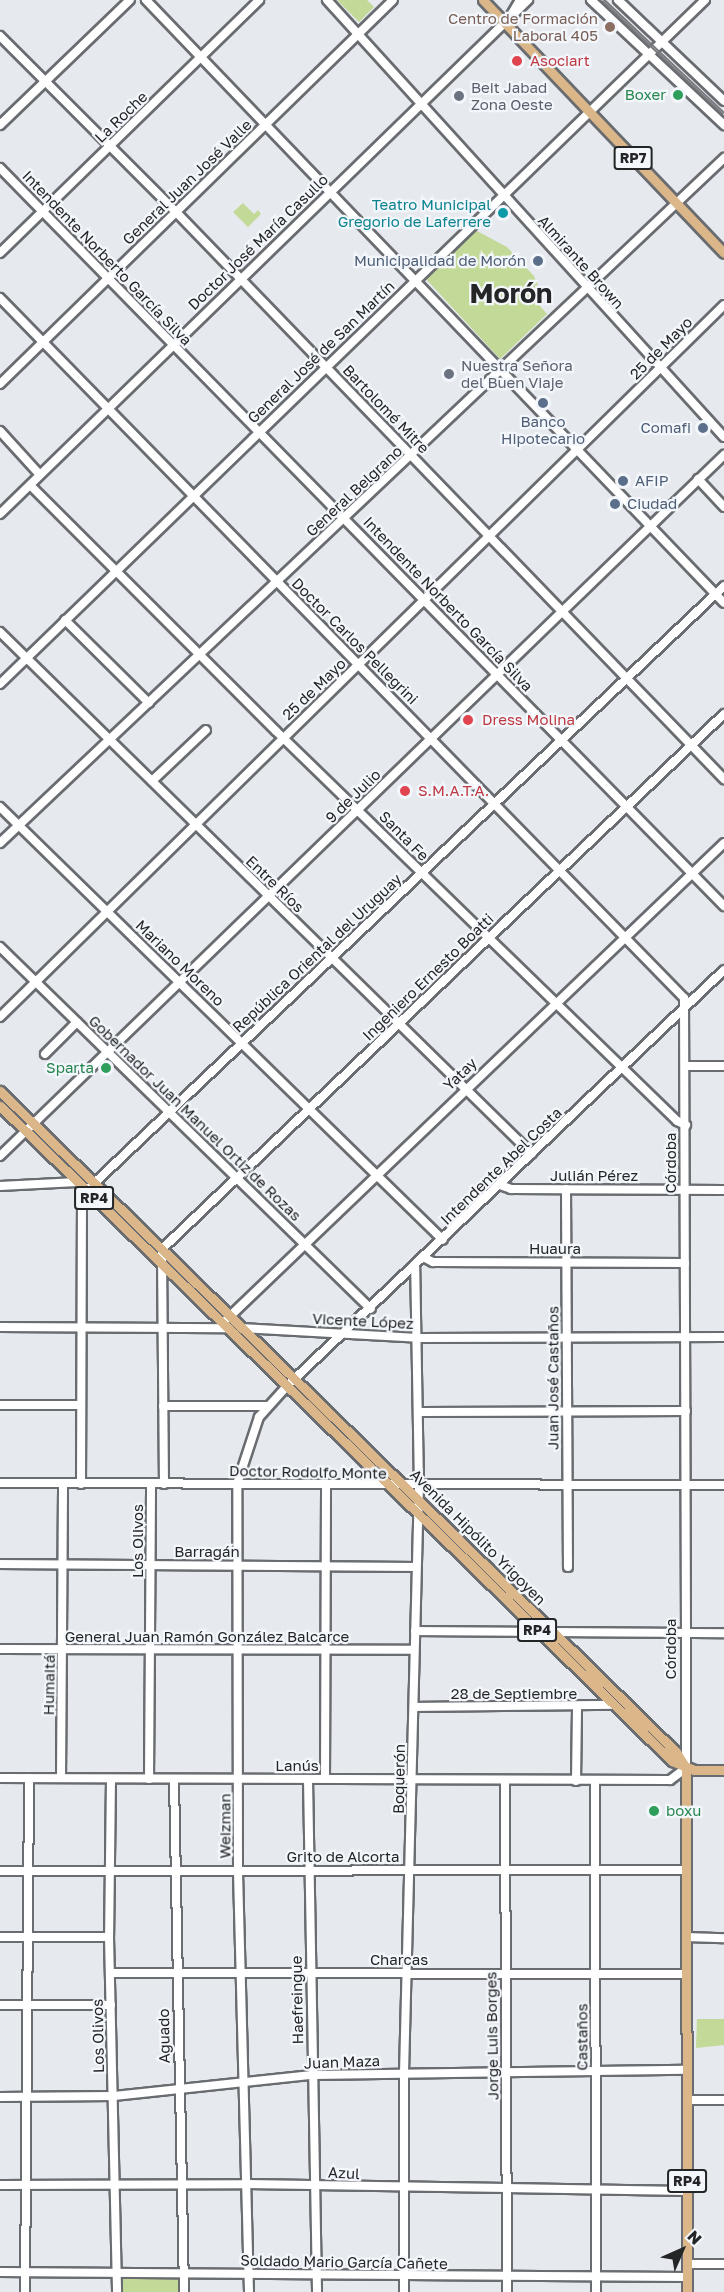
<!DOCTYPE html>
<html>
<head>
<meta charset="utf-8">
<style>
  body { margin:0 }
  #map { position:relative; width:724px; height:2292px; overflow:hidden; background:#e6e9ee; font-family:"Golos Text",sans-serif }
  div>[style] { position:absolute }
  [style*='--x'] { left:calc(var(--x)*1px); top:calc(var(--y)*1px); width:calc(var(--w)*1px); rotate:calc(var(--a)*1deg) }
  .green>* { inset:0; background:#c3d997 }
  .roads { filter:drop-shadow(2px 0 #696c70) drop-shadow(-2px 0 #696c70) drop-shadow(0 2px #696c70) drop-shadow(0 -2px #696c70) }
  .minor>* { height:8px; margin:-4px; padding:0 4px; transform-origin:4px; border-radius:4px; background:#fff }
  .major>* { height:9px; margin:-4.5px; padding:0 4.5px; transform-origin:4.5px; border-radius:4.5px; background:#dab689 }
  .rail>* { height:4px; margin-top:-2px; transform-origin:0; background:repeating-linear-gradient(90deg,#f3f7fc 0 4.5px,#77797c 0 9px); box-sizing:border-box; border-block:2px solid #77797c }
  .dots>* { width:16px; height:16px; translate:-50% -50%; box-sizing:border-box; border:3px solid #f3f7fc; border-radius:50% }
  span { translate:-50% -50%; white-space:nowrap; text-align:center; line-height:1.15; -webkit-text-stroke:4.5px #f3f7fc; paint-order:stroke }
  .shield-label span { padding:2px 4px; background:#f3f7fc; border:2px solid; border-radius:4px; -webkit-text-stroke-width:0 }
  .shield-label { font-size:14px; color:#242527; font-weight:700 }
  .education-label { font-size:15px; color:#785e54 }
  .right { translate:-100% -50%; text-align:right }
  .health-label { font-size:15px; color:#be3a42 }
  .left { translate:0 -50%; text-align:left }
  .worship-label { font-size:15px; color:#5b616d }
  .leisure-label { font-size:15px; color:#27864d }
  .street-label { font-size:15px; color:#242527 }
  .culture-label { font-size:15px; color:#0d838f }
  .service-label { font-size:15px; color:#4e5e75 }
  .town-label { font-size:27px; color:#242527; font-weight:700 }
  .north { position:absolute; left:652px; top:2220px; width:60px; height:60px; -webkit-text-stroke:4px #f3f7fc; paint-order:stroke; rotate:45deg; font-size:16px; font-weight:700; line-height:24px; text-align:center; color:#242527 }
  .north::after { content:''; display:block; margin:auto; width:21px; height:27px; background:#242527; clip-path:polygon(50% 0,100% 100%,50% 72%,0 100%) }
</style>
</head>
<body>
<div id="map">
  <div class="green">
    <i style="clip-path:polygon(337px 0,367px 0,374px 7px,359px 22px)"></i>
    <i style="clip-path:polygon(243px 203px,254px 214px,258px 210px,261px 214px,248px 227px,233px 212px)"></i>
    <i style="clip-path:polygon(475px 230px,507px 247px,534px 276px,539px 288px,539px 305px,547px 314px,500px 359px,426px 279px)"></i>
    <i style="clip-path:polygon(697px 2019px,724px 2019px,724px 2045px,696px 2048px)"></i>
    <i style="clip-path:polygon(116px 2273px,184px 2273px,184px 2292px,117px 2292px)"></i>
  </div>
  <div class="roads">
    <div class="minor">
      <i style="--x:146;--y:0;--w:835;--a:46.21"></i>
      <i style="--x:327;--y:0;--w:590;--a:47.75"></i>
      <i style="--x:591;--y:0;--w:183;--a:43.2"></i>
      <i style="--x:618;--y:0;--w:146;--a:43.6"></i>
      <i style="--x:511;--y:15;--w:17;--a:-59"></i>
      <i style="--x:0;--y:36;--w:249;--a:45"></i>
      <i style="--x:176;--y:212;--w:789;--a:45.98"></i>
      <i style="--x:0;--y:125;--w:180;--a:-43.9"></i>
      <i style="--x:0;--y:168;--w:1034;--a:45.55"></i>
      <i style="--x:0;--y:253;--w:362;--a:-44.3"></i>
      <i style="--x:0;--y:298;--w:979;--a:45.66"></i>
      <i style="--x:684;--y:998;--w:635;--a:89.82"></i>
      <i style="--x:686;--y:1633;--w:135;--a:90"></i>
      <i style="--x:686;--y:1768;--w:20;--a:143"></i>
      <i style="--x:670;--y:1780;--w:670;--a:-179.83"></i>
      <i style="--x:0;--y:384;--w:549;--a:-44.34"></i>
      <i style="--x:0;--y:431;--w:59;--a:47.7"></i>
      <i style="--x:698;--y:479;--w:38;--a:47"></i>
      <i style="--x:30;--y:485;--w:348;--a:45"></i>
      <i style="--x:276;--y:731;--w:559;--a:44.2"></i>
      <i style="--x:677;--y:1121;--w:10;--a:24"></i>
      <i style="--x:0;--y:514;--w:737;--a:-44.23"></i>
      <i style="--x:65;--y:620;--w:118;--a:44.7"></i>
      <i style="--x:0;--y:632;--w:745;--a:44.46"></i>
      <i style="--x:0;--y:684;--w:982;--a:-44.13"></i>
      <i style="--x:152;--y:781;--w:74;--a:-43.4"></i>
      <i style="--x:0;--y:807;--w:619;--a:44.35"></i>
      <i style="--x:0;--y:843;--w:997;--a:-43.41"></i>
      <i style="--x:0;--y:947;--w:518;--a:44.3"></i>
      <i style="--x:0;--y:1017;--w:1015;--a:-44.52"></i>
      <i style="--x:45;--y:1054;--w:45;--a:-45"></i>
      <i style="--x:685;--y:1066;--w:39;--a:0"></i>
      <i style="--x:0;--y:1156;--w:1008;--a:-44.08"></i>
      <i style="--x:500;--y:1185;--w:12;--a:20"></i>
      <i style="--x:511;--y:1189;--w:213;--a:0.3"></i>
      <i style="--x:0;--y:1186;--w:77;--a:-3"></i>
      <i style="--x:566;--y:1189;--w:378;--a:89.7"></i>
      <i style="--x:425;--y:1258;--w:9;--a:27"></i>
      <i style="--x:433;--y:1262;--w:252;--a:0.2"></i>
      <i style="--x:227;--y:1319;--w:688;--a:-43.76"></i>
      <i style="--x:0;--y:1327;--w:229;--a:0.3"></i>
      <i style="--x:241;--y:1328;--w:177;--a:3.2"></i>
      <i style="--x:418;--y:1338;--w:306;--a:-0.2"></i>
      <i style="--x:0;--y:1405;--w:80;--a:0"></i>
      <i style="--x:163;--y:1406;--w:104;--a:0"></i>
      <i style="--x:419;--y:1412;--w:267;--a:-0.2"></i>
      <i style="--x:0;--y:1483;--w:724;--a:0.16"></i>
      <i style="--x:81;--y:1484;--w:281;--a:-89.8"></i>
      <i style="--x:82;--y:1203;--w:13;--a:-72"></i>
      <i style="--x:86;--y:1191;--w:879;--a:-43.48"></i>
      <i style="--x:164;--y:1484;--w:235;--a:-90.5"></i>
      <i style="--x:162;--y:1249;--w:776;--a:-43.59"></i>
      <i style="--x:0;--y:1564;--w:415;--a:0.4"></i>
      <i style="--x:415;--y:1631;--w:309;--a:0.4"></i>
      <i style="--x:0;--y:1649;--w:414;--a:0.1"></i>
      <i style="--x:414;--y:1707;--w:200;--a:-0.6"></i>
      <i style="--x:61;--y:1778;--w:294;--a:-89.6"></i>
      <i style="--x:111;--y:1779;--w:158;--a:90.7"></i>
      <i style="--x:109;--y:1937;--w:355;--a:88.7"></i>
      <i style="--x:149;--y:1779;--w:295;--a:-89.6"></i>
      <i style="--x:174;--y:1779;--w:513;--a:88.88"></i>
      <i style="--x:308;--y:1779;--w:513;--a:88.99"></i>
      <i style="--x:325;--y:1779;--w:294;--a:-89.8"></i>
      <i style="--x:505;--y:1780;--w:512;--a:89.78"></i>
      <i style="--x:576;--y:1781;--w:73;--a:-89.2"></i>
      <i style="--x:595;--y:1782;--w:510;--a:89.89"></i>
      <i style="--x:0;--y:1871;--w:686;--a:-0.08"></i>
      <i style="--x:0;--y:1937;--w:109;--a:0"></i>
      <i style="--x:686;--y:1937;--w:38;--a:2"></i>
      <i style="--x:111;--y:1973;--w:575;--a:0.1"></i>
      <i style="--x:0;--y:2005;--w:111;--a:0"></i>
      <i style="--x:0;--y:2097;--w:114;--a:-0.5"></i>
      <i style="--x:114;--y:2096;--w:199;--a:-6.1"></i>
      <i style="--x:312;--y:2075;--w:374;--a:-0.8"></i>
      <i style="--x:687;--y:2100;--w:37;--a:0"></i>
      <i style="--x:0;--y:2185;--w:246;--a:-0.2"></i>
      <i style="--x:246;--y:2184;--w:441;--a:0.9"></i>
      <i style="--x:687;--y:2264;--w:37;--a:0"></i>
      <i style="--x:0;--y:2272;--w:687;--a:0.42"></i>
      <i style="--x:25;--y:2292;--w:514;--a:-89.55"></i>
      <i style="--x:249;--y:2292;--w:422;--a:-91.5"></i>
      <i style="--x:238;--y:1870;--w:386;--a:-90.1"></i>
      <i style="--x:237;--y:1484;--w:71;--a:-71.8"></i>
      <i style="--x:259;--y:1417;--w:42;--a:-47.9"></i>
      <i style="--x:287;--y:1386;--w:603;--a:-43.59"></i>
      <i style="--x:404;--y:2292;--w:219;--a:-90"></i>
      <i style="--x:404;--y:2073;--w:587;--a:-88.54"></i>
      <i style="--x:419;--y:1486;--w:219;--a:-91"></i>
    </div>
    <div class="major">
      <i style="--x:483;--y:0;--w:349;--a:46.4"></i>
      <i style="--x:0;--y:1091;--w:945;--a:44.36"></i>
      <i style="--x:676;--y:1752;--w:19;--a:58"></i>
      <i style="--x:0;--y:1106;--w:938;--a:44.27"></i>
      <i style="--x:672;--y:1761;--w:24;--a:22"></i>
      <i style="--x:694;--y:1770;--w:30;--a:0"></i>
      <i style="--x:686;--y:1768;--w:524;--a:89.89"></i>
    </div>
  </div>
  <div class="rail">
    <i style="--x:603;--y:0;--w:166;--a:43.3"></i>
  </div>
  <div class="dots">
    <i style="left:610px;top:27px;background:#8d6e63"></i>
    <i style="left:517px;top:61px;background:#e0444e"></i>
    <i style="left:678px;top:95px;background:#2e9e5b"></i>
    <i style="left:459px;top:96px;background:#6b7280"></i>
    <i style="left:503px;top:213px;background:#0f9aa8"></i>
    <i style="left:538px;top:261px;background:#5c6f8a"></i>
    <i style="left:449px;top:374px;background:#6b7280"></i>
    <i style="left:543px;top:403px;background:#5c6f8a"></i>
    <i style="left:703px;top:428px;background:#5c6f8a"></i>
    <i style="left:623px;top:481px;background:#5c6f8a"></i>
    <i style="left:615px;top:504px;background:#5c6f8a"></i>
    <i style="left:468px;top:720px;background:#e0444e"></i>
    <i style="left:405px;top:791px;background:#e0444e"></i>
    <i style="left:106px;top:1068px;background:#2e9e5b"></i>
    <i style="left:654px;top:1811px;background:#2e9e5b"></i>
  </div>
  <div class="shield-label">
    <span style="left:633px;top:158px">RP7</span>
    <span style="left:94px;top:1198px">RP4</span>
    <span style="left:537px;top:1630px">RP4</span>
    <span style="left:687px;top:2181px">RP4</span>
  </div>
  <div class="education-label">
    <span class="right" style="left:598px;top:27px">Centro de Formación<br>Laboral 405</span>
  </div>
  <div class="health-label">
    <span class="left" style="left:530px;top:61px">Asociart</span>
    <span class="left" style="left:482px;top:720px">Dress Molina</span>
    <span class="left" style="left:418px;top:791px">S.M.A.T.A.</span>
  </div>
  <div class="worship-label">
    <span class="left" style="left:471px;top:96px">Beit Jabad<br>Zona Oeste</span>
    <span class="left" style="left:461px;top:374px">Nuestra Señora<br>del Buen Viaje</span>
  </div>
  <div class="leisure-label">
    <span class="right" style="left:666px;top:95px">Boxer</span>
    <span class="right" style="left:94px;top:1068px">Sparta</span>
    <span class="left" style="left:666px;top:1811px">boxu</span>
  </div>
  <div class="street-label">
    <span style="left:121px;top:117px;rotate:-44deg">La Roche</span>
    <span style="left:187px;top:182px;rotate:-44deg">General Juan José Valle</span>
    <span style="left:258px;top:242px;rotate:-44deg">Doctor José María Casullo</span>
    <span style="left:107px;top:258px;rotate:46deg">Intendente Norberto García Silva</span>
    <span style="left:581px;top:262px;rotate:48deg">Almirante Brown</span>
    <span style="left:661px;top:348px;rotate:-45deg">25 de Mayo</span>
    <span style="left:321px;top:352px;rotate:-44deg">General José de San Martín</span>
    <span style="left:386px;top:409px;rotate:46deg">Bartolomé Mitre</span>
    <span style="left:354px;top:491px;rotate:-43deg">General Belgrano</span>
    <span style="left:448px;top:604px;rotate:46deg">Intendente Norberto García Silva</span>
    <span style="left:355px;top:641px;rotate:45deg">Doctor Carlos Pellegrini</span>
    <span style="left:314px;top:689px;rotate:-44deg">25 de Mayo</span>
    <span style="left:353px;top:796px;rotate:-44deg">9 de Julio</span>
    <span style="left:404px;top:836px;rotate:45deg">Santa Fe</span>
    <span style="left:275px;top:884px;rotate:44deg">Entre Ríos</span>
    <span style="left:317px;top:953px;rotate:-43deg">República Oriental del Uruguay</span>
    <span style="left:180px;top:963px;rotate:44deg">Mariano Moreno</span>
    <span style="left:428px;top:977px;rotate:-44deg">Ingeniero Ernesto Boatti</span>
    <span style="left:460px;top:1074px;rotate:-44deg">Yatay</span>
    <span style="left:195px;top:1118px;rotate:44deg">Gobernador Juan Manuel Ortiz de Rozas</span>
    <span style="left:671px;top:1163px;rotate:-90deg">Córdoba</span>
    <span style="left:501px;top:1166px;rotate:-44deg">Intendente Abel Costa</span>
    <span style="left:594px;top:1176px">Julián Pérez</span>
    <span style="left:555px;top:1249px">Huaura</span>
    <span style="left:363px;top:1321px;rotate:3deg">Vicente López</span>
    <span style="left:553px;top:1378px;rotate:-90deg">Juan José Castaños</span>
    <span style="left:308px;top:1472px;rotate:1deg">Doctor Rodolfo Monte</span>
    <span style="left:478px;top:1537px;rotate:45deg">Avenida Hipólito Yrigoyen</span>
    <span style="left:138px;top:1541px;rotate:-90deg">Los Olivos</span>
    <span style="left:207px;top:1552px">Barragán</span>
    <span style="left:207px;top:1637px">General Juan Ramón González Balcarce</span>
    <span style="left:671px;top:1649px;rotate:-90deg">Córdoba</span>
    <span style="left:49px;top:1685px;rotate:-89deg">Humaitá</span>
    <span style="left:514px;top:1694px">28 de Septiembre</span>
    <span style="left:297px;top:1766px">Lanús</span>
    <span style="left:399px;top:1779px;rotate:-89deg">Boquerón</span>
    <span style="left:225px;top:1826px;rotate:-90deg">Weizman</span>
    <span style="left:343px;top:1857px">Grito de Alcorta</span>
    <span style="left:399px;top:1960px">Charcas</span>
    <span style="left:297px;top:2000px;rotate:-91deg">Haefreingue</span>
    <span style="left:98px;top:2036px;rotate:-91deg">Los Olivos</span>
    <span style="left:164px;top:2036px;rotate:-91deg">Aguado</span>
    <span style="left:492px;top:2036px;rotate:-91deg">Jorge Luis Borges</span>
    <span style="left:582px;top:2037px;rotate:-90deg">Castaños</span>
    <span style="left:342px;top:2062px;rotate:-2deg">Juan Maza</span>
    <span style="left:344px;top:2173px;rotate:3deg">Azul</span>
    <span style="left:344px;top:2262px;rotate:1deg">Soldado Mario García Cañete</span>
  </div>
  <div class="culture-label">
    <span class="right" style="left:491px;top:213px">Teatro Municipal<br>Gregorio de Laferrere</span>
  </div>
  <div class="service-label">
    <span class="right" style="left:526px;top:261px">Municipalidad de Morón</span>
    <span style="left:543px;top:430px">Banco<br>Hipotecario</span>
    <span class="right" style="left:691px;top:428px">Comafi</span>
    <span class="left" style="left:635px;top:481px">AFIP</span>
    <span class="left" style="left:627px;top:504px">Ciudad</span>
  </div>
  <div class="town-label">
    <span style="left:511px;top:294px">Morón</span>
  </div>
  <div class="north">N</div>
</div>
</body>
</html>
